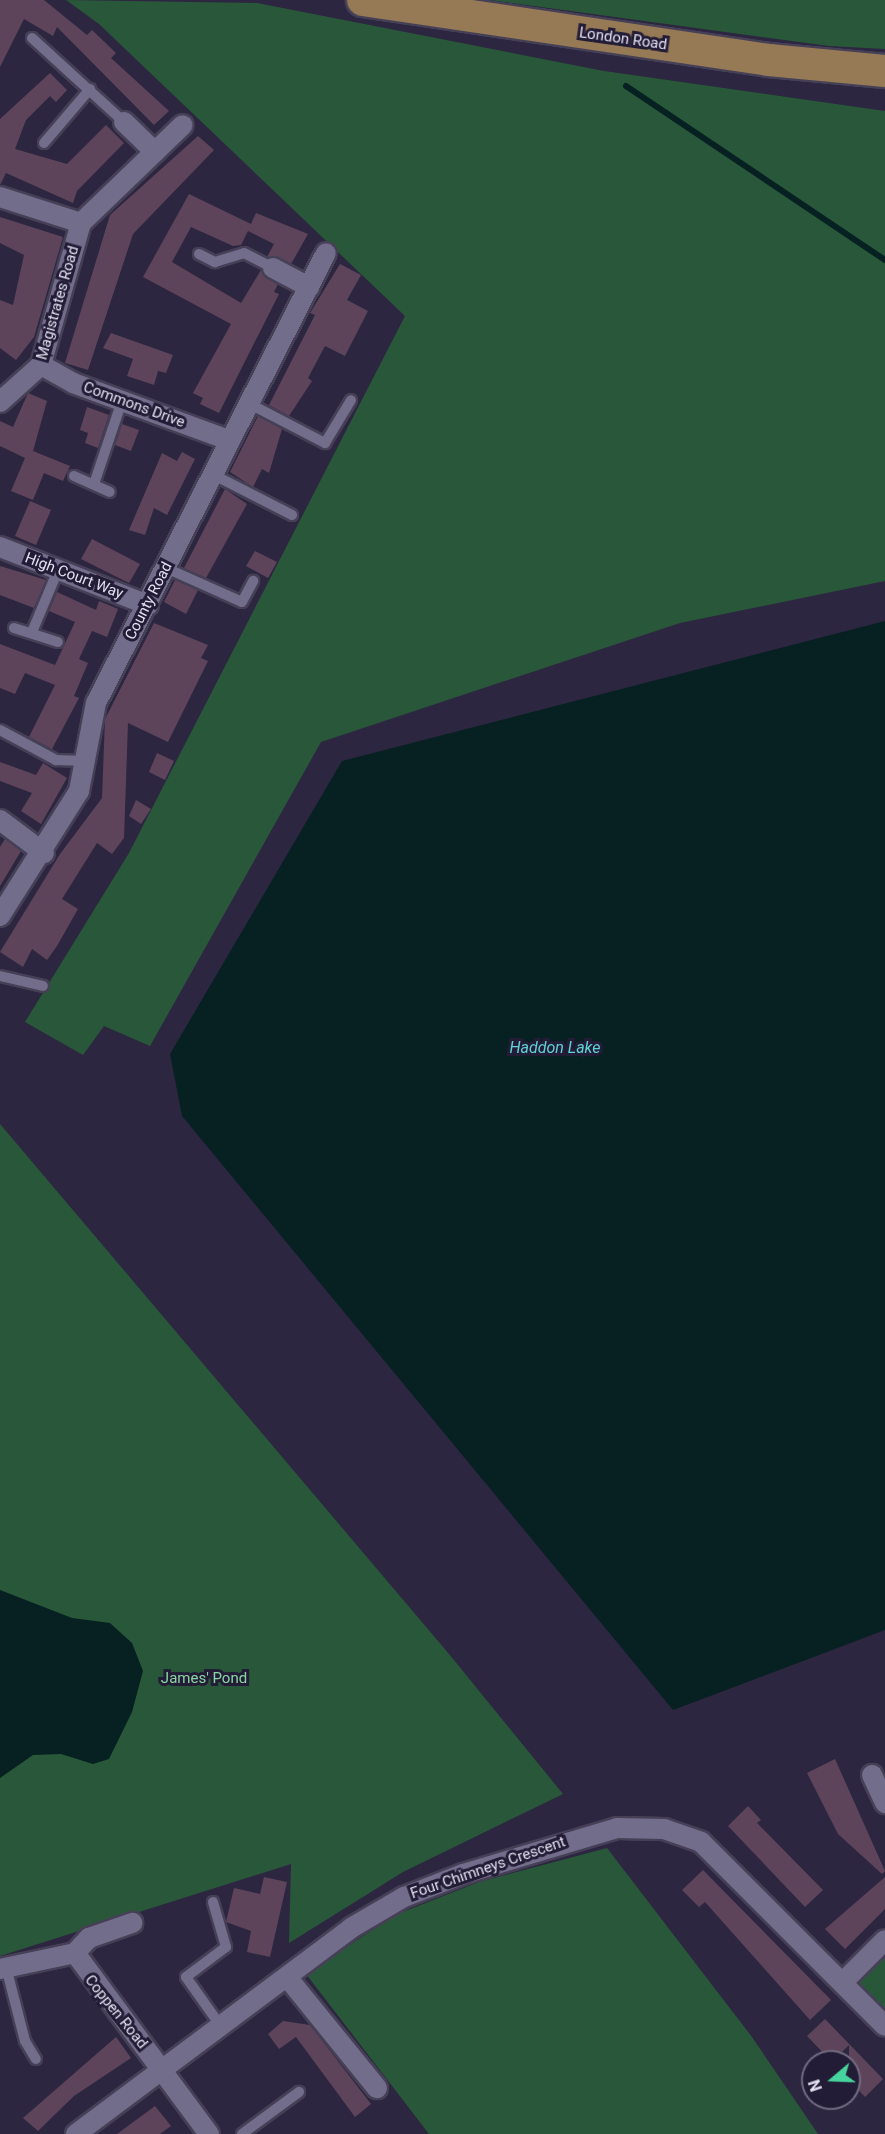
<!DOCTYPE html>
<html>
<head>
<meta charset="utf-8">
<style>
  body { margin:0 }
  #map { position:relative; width:885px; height:2134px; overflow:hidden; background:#2d2641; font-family:Roboto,sans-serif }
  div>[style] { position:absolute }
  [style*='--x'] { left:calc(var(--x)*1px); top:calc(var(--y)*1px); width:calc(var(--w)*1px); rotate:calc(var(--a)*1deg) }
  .green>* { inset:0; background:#285839 }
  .water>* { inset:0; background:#072021 }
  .stream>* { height:6px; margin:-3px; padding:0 3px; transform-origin:3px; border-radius:3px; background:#072021 }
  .building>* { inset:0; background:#5d445a }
  .roads { filter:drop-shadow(2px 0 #464057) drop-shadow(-2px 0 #464057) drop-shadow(0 2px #464057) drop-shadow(0 -2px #464057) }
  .lane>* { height:10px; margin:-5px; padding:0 5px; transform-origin:5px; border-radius:5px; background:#736d8c }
  .street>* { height:20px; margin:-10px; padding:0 10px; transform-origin:10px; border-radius:10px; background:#736d8c }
  .primary>* { height:32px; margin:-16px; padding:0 16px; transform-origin:16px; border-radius:16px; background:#967a55 }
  span { translate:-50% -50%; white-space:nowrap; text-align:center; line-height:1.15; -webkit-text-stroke:6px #231c36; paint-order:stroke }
  .street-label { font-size:15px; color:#e3e0f1 }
  .park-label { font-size:15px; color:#8ad6a2 }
  .water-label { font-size:16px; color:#5dd3d6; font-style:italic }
  .north { position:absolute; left:801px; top:2050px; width:60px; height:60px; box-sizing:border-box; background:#231c36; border:2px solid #706a81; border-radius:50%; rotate:251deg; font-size:16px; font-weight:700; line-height:24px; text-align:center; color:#e3e0f1 }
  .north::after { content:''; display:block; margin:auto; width:21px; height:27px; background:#46d49e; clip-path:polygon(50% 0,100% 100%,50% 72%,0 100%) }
</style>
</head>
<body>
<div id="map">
  <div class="green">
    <i style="clip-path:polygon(66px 0,257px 3px,604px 71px,885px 111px,885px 581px,680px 623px,321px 742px,150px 1046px,104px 1026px,83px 1055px,25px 1022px,129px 853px,405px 316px,99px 24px)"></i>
    <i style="clip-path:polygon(489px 0,885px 0,885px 49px,829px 46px)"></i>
    <i style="clip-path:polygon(0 1124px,449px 1654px,563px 1794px,403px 1872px,289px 1943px,291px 1864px,0 1956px)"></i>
    <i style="clip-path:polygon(607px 1848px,752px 2037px,818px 2134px,429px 2134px,306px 1974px,395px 1915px,479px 1882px)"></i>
    <i style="clip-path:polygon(885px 1950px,885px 2010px,855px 1979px)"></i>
  </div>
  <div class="water">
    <i style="clip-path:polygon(885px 621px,885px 1630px,673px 1710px,182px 1116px,170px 1054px,342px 761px)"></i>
    <i style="clip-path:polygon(0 1590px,72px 1618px,110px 1623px,132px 1643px,143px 1671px,132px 1712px,109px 1759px,93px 1764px,61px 1754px,33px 1755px,0 1778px)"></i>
  </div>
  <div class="stream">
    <i style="--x:626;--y:86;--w:312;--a:33.9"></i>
  </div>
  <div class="building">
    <i style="clip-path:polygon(0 0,44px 0,87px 35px,92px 30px,116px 53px,111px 58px,169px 111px,154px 125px,57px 27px,53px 36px,24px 19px,0 67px)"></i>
    <i style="clip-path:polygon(50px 73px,67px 90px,56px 102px,50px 96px,26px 120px,15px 149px,67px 164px,106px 125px,124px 143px,77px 191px,73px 203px,6px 173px,0 185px,0 119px)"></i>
    <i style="clip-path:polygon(198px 136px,214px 150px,133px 234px,88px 370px,65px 363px,110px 215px)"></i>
    <i style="clip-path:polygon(189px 194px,251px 224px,256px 213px,308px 234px,291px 264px,267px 257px,274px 244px,248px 231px,241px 245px,233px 246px,191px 227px,172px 262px,241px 303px,261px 270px,278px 284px,274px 292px,279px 294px,219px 413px,200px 404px,203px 398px,193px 393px,231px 324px,143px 277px)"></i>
    <i style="clip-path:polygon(0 217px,63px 237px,34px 337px,16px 360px,0 348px,0 300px,13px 305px,24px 255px,0 243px)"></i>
    <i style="clip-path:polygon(340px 264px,361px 275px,347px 300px,368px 311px,345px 356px,325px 346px,308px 378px,312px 381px,289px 416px,269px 405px,315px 315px,310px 313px)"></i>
    <i style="clip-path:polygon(111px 333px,173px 355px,166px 373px,158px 371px,154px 385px,127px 376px,133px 359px,103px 348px)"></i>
    <i style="clip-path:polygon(28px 393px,47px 401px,33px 451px,70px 466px,63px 481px,44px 473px,33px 500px,11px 491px,25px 458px,0 446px,0 421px,13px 427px)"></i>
    <i style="clip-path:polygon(87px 407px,109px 415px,98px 448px,85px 443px,88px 433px,80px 430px)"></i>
    <i style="clip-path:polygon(258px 416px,282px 429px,269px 473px,262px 469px,253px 487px,230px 472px)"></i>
    <i style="clip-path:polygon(122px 424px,139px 430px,131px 451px,115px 445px)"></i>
    <i style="clip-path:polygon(182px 452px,195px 459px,167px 515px,154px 508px,145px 535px,129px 530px,162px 453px,177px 461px)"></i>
    <i style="clip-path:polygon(225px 489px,247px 504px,206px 578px,184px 568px)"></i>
    <i style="clip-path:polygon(30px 501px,51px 510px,36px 545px,15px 536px)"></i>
    <i style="clip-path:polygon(92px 539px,140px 564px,129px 583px,81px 559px)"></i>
    <i style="clip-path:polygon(255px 551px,277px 562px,268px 578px,246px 566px)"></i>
    <i style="clip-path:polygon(0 566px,46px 580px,34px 608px,0 595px)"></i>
    <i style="clip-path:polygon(175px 580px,198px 590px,186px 614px,164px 602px)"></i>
    <i style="clip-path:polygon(57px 592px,96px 610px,99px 601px,118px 609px,107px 637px,92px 631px,79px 659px,88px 663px,74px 696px,79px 698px,52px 749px,29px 737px,55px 685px,25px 673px,15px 694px,0 688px,0 644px,55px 665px,75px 622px,49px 611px)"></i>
    <i style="clip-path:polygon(154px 623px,208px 645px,201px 658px,208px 661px,168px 742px,128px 723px,124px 838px,112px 854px,97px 843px,62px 899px,78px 909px,57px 946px,47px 960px,32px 949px,23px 967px,0 952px,60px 854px,102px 798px,105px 719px)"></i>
    <i style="clip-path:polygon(157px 753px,174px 761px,165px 780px,149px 772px)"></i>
    <i style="clip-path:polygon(0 762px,36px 775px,43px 763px,67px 778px,41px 824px,21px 811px,32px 793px,0 781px)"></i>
    <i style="clip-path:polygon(136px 800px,151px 809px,141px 824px,129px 816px)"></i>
    <i style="clip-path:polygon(5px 839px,21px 851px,0 886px,0 847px)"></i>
    <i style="clip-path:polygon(835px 1759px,885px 1871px,882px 1874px,838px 1834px,807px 1773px)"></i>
    <i style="clip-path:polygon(748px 1806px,761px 1820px,757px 1823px,823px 1890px,805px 1907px,728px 1826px)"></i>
    <i style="clip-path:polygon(703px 1870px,831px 2000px,810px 2020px,705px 1902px,699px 1907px,682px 1890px)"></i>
    <i style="clip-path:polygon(264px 1877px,287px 1882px,270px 1957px,247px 1952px,251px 1931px,226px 1922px,234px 1888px,260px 1894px)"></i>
    <i style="clip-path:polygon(885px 1877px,885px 1909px,845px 1949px,825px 1929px)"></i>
    <i style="clip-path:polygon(825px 2019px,883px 2079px,865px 2097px,849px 2080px,849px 2045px,832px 2062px,807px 2036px)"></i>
    <i style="clip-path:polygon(283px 2021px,310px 2025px,371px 2104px,355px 2117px,296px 2037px,279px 2049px,268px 2034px)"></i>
    <i style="clip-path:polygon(116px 2037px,131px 2058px,74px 2096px,38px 2131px,23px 2118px)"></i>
    <i style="clip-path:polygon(155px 2106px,171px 2126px,160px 2134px,117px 2134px)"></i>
  </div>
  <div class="roads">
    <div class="lane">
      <i style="--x:32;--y:38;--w:125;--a:42.4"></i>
      <i style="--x:44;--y:143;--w:71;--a:-49.6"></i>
      <i style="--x:199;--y:254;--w:18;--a:27"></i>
      <i style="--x:215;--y:262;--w:30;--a:-17"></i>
      <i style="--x:244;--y:253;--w:33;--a:27"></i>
      <i style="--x:248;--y:403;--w:87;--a:27.5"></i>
      <i style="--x:325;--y:443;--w:50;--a:-58.8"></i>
      <i style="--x:212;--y:474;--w:90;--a:27.1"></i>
      <i style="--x:74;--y:476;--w:39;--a:24"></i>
      <i style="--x:94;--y:484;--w:88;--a:-71.4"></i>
      <i style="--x:166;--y:568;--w:83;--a:24.1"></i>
      <i style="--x:242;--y:602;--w:24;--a:-62"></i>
      <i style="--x:14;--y:628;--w:46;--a:17.7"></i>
      <i style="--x:32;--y:632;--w:67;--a:-67.2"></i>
      <i style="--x:0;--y:730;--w:64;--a:28.2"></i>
      <i style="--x:56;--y:760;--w:30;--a:2"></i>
      <i style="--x:0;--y:976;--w:44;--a:13.1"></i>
      <i style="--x:213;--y:1902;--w:47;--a:73.9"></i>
      <i style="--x:226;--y:1947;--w:50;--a:143.1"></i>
      <i style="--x:186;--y:1977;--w:59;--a:54.7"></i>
      <i style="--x:6;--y:1967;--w:76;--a:75.6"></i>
      <i style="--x:25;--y:2041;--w:21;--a:59"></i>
      <i style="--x:242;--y:2134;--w:71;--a:-36.4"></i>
    </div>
    <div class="street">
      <i style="--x:124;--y:122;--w:43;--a:44.1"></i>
      <i style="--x:0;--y:197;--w:85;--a:17.8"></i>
      <i style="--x:273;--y:268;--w:41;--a:27.8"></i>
      <i style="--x:41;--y:365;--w:37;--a:29"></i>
      <i style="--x:73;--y:383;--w:166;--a:20.1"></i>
      <i style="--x:0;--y:402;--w:55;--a:-42.1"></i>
      <i style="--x:41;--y:365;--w:148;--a:-74.3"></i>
      <i style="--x:81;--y:223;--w:141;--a:-43.9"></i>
      <i style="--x:0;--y:547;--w:159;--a:21.4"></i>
      <i style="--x:0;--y:820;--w:55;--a:36.9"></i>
      <i style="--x:0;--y:916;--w:148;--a:-57.7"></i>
      <i style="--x:79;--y:791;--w:90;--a:-79.1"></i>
      <i style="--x:96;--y:703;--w:505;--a:-62.93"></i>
      <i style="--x:872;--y:1775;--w:31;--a:65"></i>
      <i style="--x:75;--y:1953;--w:225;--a:53.5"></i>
      <i style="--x:0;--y:1969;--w:77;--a:-12"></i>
      <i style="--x:75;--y:1953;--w:21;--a:-47"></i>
      <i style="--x:89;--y:1938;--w:46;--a:-19.2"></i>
      <i style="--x:287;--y:1977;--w:143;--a:51"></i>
      <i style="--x:843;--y:1982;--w:59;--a:-45"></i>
      <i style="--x:76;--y:2134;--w:344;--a:-36.8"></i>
      <i style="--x:351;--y:1928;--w:61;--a:-30.3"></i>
      <i style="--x:404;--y:1897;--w:63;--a:-21.3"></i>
      <i style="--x:463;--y:1874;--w:161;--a:-16.6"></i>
      <i style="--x:617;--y:1828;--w:47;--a:1.2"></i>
      <i style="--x:664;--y:1829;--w:39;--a:19"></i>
      <i style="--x:701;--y:1842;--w:260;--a:45"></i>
    </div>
    <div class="primary">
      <i style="--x:363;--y:0;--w:410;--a:8.4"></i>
      <i style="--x:769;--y:60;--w:117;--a:5.4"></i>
    </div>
  </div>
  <div class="street-label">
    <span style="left:623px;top:39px;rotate:8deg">London Road</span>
    <span style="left:58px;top:303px;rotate:-74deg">Magistrates Road</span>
    <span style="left:134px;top:405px;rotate:20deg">Commons Drive</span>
    <span style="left:74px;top:576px;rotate:21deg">High Court Way</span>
    <span style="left:149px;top:601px;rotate:-63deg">County Road</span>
    <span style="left:488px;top:1868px;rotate:-19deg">Four Chimneys Crescent</span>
    <span style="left:116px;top:2012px;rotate:51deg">Coppen Road</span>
  </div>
  <div class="park-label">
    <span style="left:204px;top:1679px">James' Pond</span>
  </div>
  <div class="water-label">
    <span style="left:555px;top:1048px">Haddon Lake</span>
  </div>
  <div class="north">N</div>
</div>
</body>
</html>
